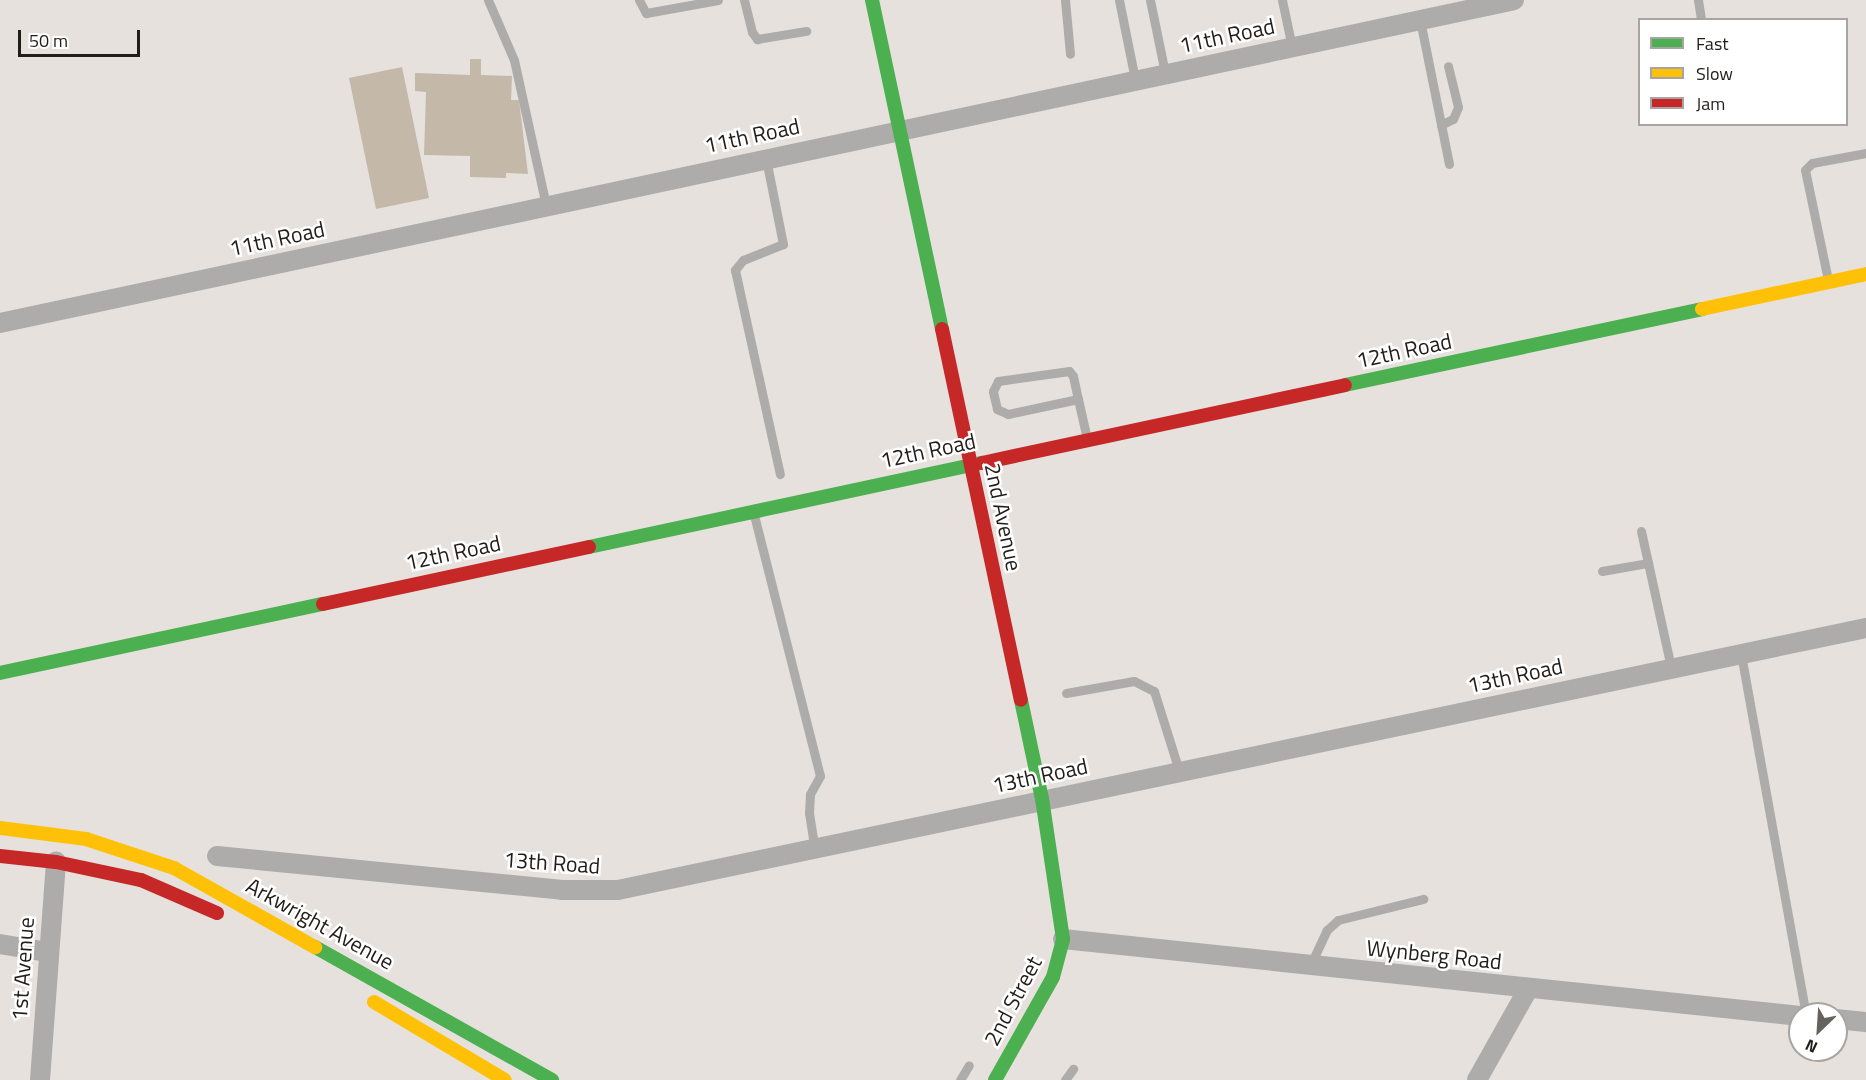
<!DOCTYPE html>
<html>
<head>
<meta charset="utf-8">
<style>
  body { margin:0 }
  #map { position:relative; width:1866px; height:1080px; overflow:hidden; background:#e6e1dc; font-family:"Titillium Web",sans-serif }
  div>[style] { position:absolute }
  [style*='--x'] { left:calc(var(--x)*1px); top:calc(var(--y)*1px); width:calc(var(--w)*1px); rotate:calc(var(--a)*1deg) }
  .building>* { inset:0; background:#c4b8a8 }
  .lane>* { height:9px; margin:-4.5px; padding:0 4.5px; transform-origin:4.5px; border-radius:4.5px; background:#aeacaa }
  .street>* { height:20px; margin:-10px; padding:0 10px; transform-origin:10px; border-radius:10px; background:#aeacaa }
  .fast>* { height:14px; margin:-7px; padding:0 7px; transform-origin:7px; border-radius:7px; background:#4caf50 }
  .slow>* { height:14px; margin:-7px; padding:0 7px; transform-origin:7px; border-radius:7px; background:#ffc107 }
  .jam>* { height:14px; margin:-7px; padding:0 7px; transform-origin:7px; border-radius:7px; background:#c62828 }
  span { translate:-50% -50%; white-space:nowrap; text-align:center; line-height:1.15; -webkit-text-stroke:5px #fff; paint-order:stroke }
  .street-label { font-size:22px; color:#211d1a }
  .legend { position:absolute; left:1638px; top:18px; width:210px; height:108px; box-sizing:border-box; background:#fff; border:2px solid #a6a5a3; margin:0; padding:8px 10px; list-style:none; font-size:18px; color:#211d1a }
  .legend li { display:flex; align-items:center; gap:12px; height:30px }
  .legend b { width:30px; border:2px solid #a6a5a3 }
  .north { position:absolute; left:1788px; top:1002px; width:60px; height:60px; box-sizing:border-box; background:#fff; border:2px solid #a6a5a3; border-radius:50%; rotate:205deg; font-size:16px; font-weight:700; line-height:24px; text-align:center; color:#211d1a }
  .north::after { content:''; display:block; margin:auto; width:21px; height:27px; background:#66625e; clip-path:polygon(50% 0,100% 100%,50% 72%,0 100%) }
  .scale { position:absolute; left:18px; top:30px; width:122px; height:27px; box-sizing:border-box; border:3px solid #211d1a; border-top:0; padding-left:8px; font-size:18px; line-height:21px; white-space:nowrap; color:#211d1a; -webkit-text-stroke:4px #fff; paint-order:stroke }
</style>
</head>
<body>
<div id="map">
  <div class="building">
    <i style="clip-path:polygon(470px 59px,481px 59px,481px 75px,512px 76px,511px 100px,519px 100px,528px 174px,506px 173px,506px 178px,470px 177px,470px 156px,424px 155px,426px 92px,415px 91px,415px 73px,470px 75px)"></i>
    <i style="clip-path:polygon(402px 67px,429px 198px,376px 209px,349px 78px)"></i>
  </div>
  <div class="lane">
    <i style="--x:488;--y:0;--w:65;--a:66.6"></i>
    <i style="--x:514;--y:60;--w:148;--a:77.6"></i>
    <i style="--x:639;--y:0;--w:15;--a:62"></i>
    <i style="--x:646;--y:13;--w:73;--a:-10.2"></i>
    <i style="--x:744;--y:0;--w:33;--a:76"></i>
    <i style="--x:752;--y:32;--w:9;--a:54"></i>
    <i style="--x:757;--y:39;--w:50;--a:-9.3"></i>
    <i style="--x:1065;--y:0;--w:54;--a:84.7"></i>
    <i style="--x:1119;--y:0;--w:81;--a:78.6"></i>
    <i style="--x:1150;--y:0;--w:75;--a:78.4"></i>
    <i style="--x:1282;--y:0;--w:48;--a:78"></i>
    <i style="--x:1698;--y:0;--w:20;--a:81"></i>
    <i style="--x:1420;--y:20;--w:147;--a:78.6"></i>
    <i style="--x:1441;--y:125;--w:13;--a:-27"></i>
    <i style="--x:1453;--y:119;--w:13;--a:-67"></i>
    <i style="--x:1458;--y:107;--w:42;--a:-103.7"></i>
    <i style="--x:766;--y:159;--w:87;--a:78.7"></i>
    <i style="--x:783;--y:244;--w:43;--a:158.2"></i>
    <i style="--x:743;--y:260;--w:13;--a:129"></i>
    <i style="--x:735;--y:270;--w:209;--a:77.6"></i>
    <i style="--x:1828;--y:280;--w:112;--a:-101.8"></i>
    <i style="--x:1805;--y:170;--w:10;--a:-45"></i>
    <i style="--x:1812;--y:163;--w:55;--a:-10.5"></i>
    <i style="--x:1078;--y:399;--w:72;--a:167.9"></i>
    <i style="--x:1008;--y:414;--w:12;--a:-156"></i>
    <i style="--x:997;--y:409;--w:18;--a:-103"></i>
    <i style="--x:993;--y:391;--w:11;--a:-63"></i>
    <i style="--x:998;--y:381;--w:72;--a:-8"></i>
    <i style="--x:1069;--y:371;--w:6;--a:51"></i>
    <i style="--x:1073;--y:376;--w:24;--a:78"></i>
    <i style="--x:1078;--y:399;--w:41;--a:77.3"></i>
    <i style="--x:754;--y:515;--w:269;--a:75.8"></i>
    <i style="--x:820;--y:776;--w:21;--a:119"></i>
    <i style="--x:810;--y:794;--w:19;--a:93"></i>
    <i style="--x:809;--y:813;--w:36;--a:81"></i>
    <i style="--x:1641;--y:531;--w:140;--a:77.6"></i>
    <i style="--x:1602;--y:571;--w:47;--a:-9.9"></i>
    <i style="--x:1741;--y:654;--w:366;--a:79.8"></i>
    <i style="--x:1066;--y:693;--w:69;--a:-10"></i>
    <i style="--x:1134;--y:681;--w:22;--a:27"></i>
    <i style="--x:1154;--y:691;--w:84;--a:72.6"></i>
    <i style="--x:1310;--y:966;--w:40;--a:-65"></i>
    <i style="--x:1327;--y:930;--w:15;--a:-42"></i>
    <i style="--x:1338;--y:920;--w:88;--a:-13.9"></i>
    <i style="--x:960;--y:1080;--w:17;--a:-59"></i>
    <i style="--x:1065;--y:1080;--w:14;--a:-54"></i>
  </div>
  <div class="street">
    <i style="--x:0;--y:323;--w:1548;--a:-12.04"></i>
    <i style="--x:217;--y:856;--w:347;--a:5.6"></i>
    <i style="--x:562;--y:890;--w:56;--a:0"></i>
    <i style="--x:618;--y:890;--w:1275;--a:-11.86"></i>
    <i style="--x:1063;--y:939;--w:741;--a:5.96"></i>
    <i style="--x:0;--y:944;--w:49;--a:9.5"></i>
    <i style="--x:1836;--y:1019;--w:30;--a:6"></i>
    <i style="--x:40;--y:1080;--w:219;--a:-85.8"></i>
    <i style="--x:1477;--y:1080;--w:104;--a:-60.7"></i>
  </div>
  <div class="fast">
    <i style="--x:872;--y:0;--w:336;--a:78"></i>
    <i style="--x:1345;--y:385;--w:365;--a:-12"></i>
    <i style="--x:589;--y:547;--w:402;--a:-12.1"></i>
    <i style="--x:0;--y:673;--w:330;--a:-12.1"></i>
    <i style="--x:315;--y:947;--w:272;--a:29.3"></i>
    <i style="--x:995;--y:1080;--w:118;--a:-60.6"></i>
    <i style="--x:1053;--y:977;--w:39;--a:-75"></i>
    <i style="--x:1063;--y:939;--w:142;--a:-98.5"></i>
    <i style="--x:1042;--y:799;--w:101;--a:-102"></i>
  </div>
  <div class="slow">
    <i style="--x:1702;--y:309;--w:168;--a:-12"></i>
    <i style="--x:0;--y:828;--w:87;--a:7.3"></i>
    <i style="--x:86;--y:839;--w:93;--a:18.2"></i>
    <i style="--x:174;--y:868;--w:162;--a:29.3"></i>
    <i style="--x:374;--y:1002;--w:152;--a:30.8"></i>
  </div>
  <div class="jam">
    <i style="--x:942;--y:329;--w:379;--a:78"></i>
    <i style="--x:982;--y:463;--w:371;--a:-12.1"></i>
    <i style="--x:323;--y:604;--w:272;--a:-12.1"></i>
    <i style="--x:0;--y:856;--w:56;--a:6.1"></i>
    <i style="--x:56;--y:862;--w:87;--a:12"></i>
    <i style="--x:141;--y:880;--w:83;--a:23.5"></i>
  </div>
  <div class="street-label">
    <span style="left:1227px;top:36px;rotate:-12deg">11th Road</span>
    <span style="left:752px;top:136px;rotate:-12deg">11th Road</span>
    <span style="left:277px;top:239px;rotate:-12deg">11th Road</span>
    <span style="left:1404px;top:351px;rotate:-12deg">12th Road</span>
    <span style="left:928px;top:451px;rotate:-12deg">12th Road</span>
    <span style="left:1003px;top:517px;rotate:78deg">2nd Avenue</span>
    <span style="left:453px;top:553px;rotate:-12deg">12th Road</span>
    <span style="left:1515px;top:676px;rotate:-12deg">13th Road</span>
    <span style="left:1040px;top:776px;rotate:-12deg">13th Road</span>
    <span style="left:552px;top:863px;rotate:4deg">13th Road</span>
    <span style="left:320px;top:924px;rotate:29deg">Arkwright Avenue</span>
    <span style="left:1434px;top:955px;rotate:6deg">Wynberg Road</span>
    <span style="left:23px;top:969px;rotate:-86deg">1st Avenue</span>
    <span style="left:1013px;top:1001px;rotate:-62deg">2nd Street</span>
  </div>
  <ul class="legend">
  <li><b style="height:8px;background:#4caf50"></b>Fast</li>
  <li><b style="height:8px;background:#ffc107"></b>Slow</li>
  <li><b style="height:8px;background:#c62828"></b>Jam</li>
  </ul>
  <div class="north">N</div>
  <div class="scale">50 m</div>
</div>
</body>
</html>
